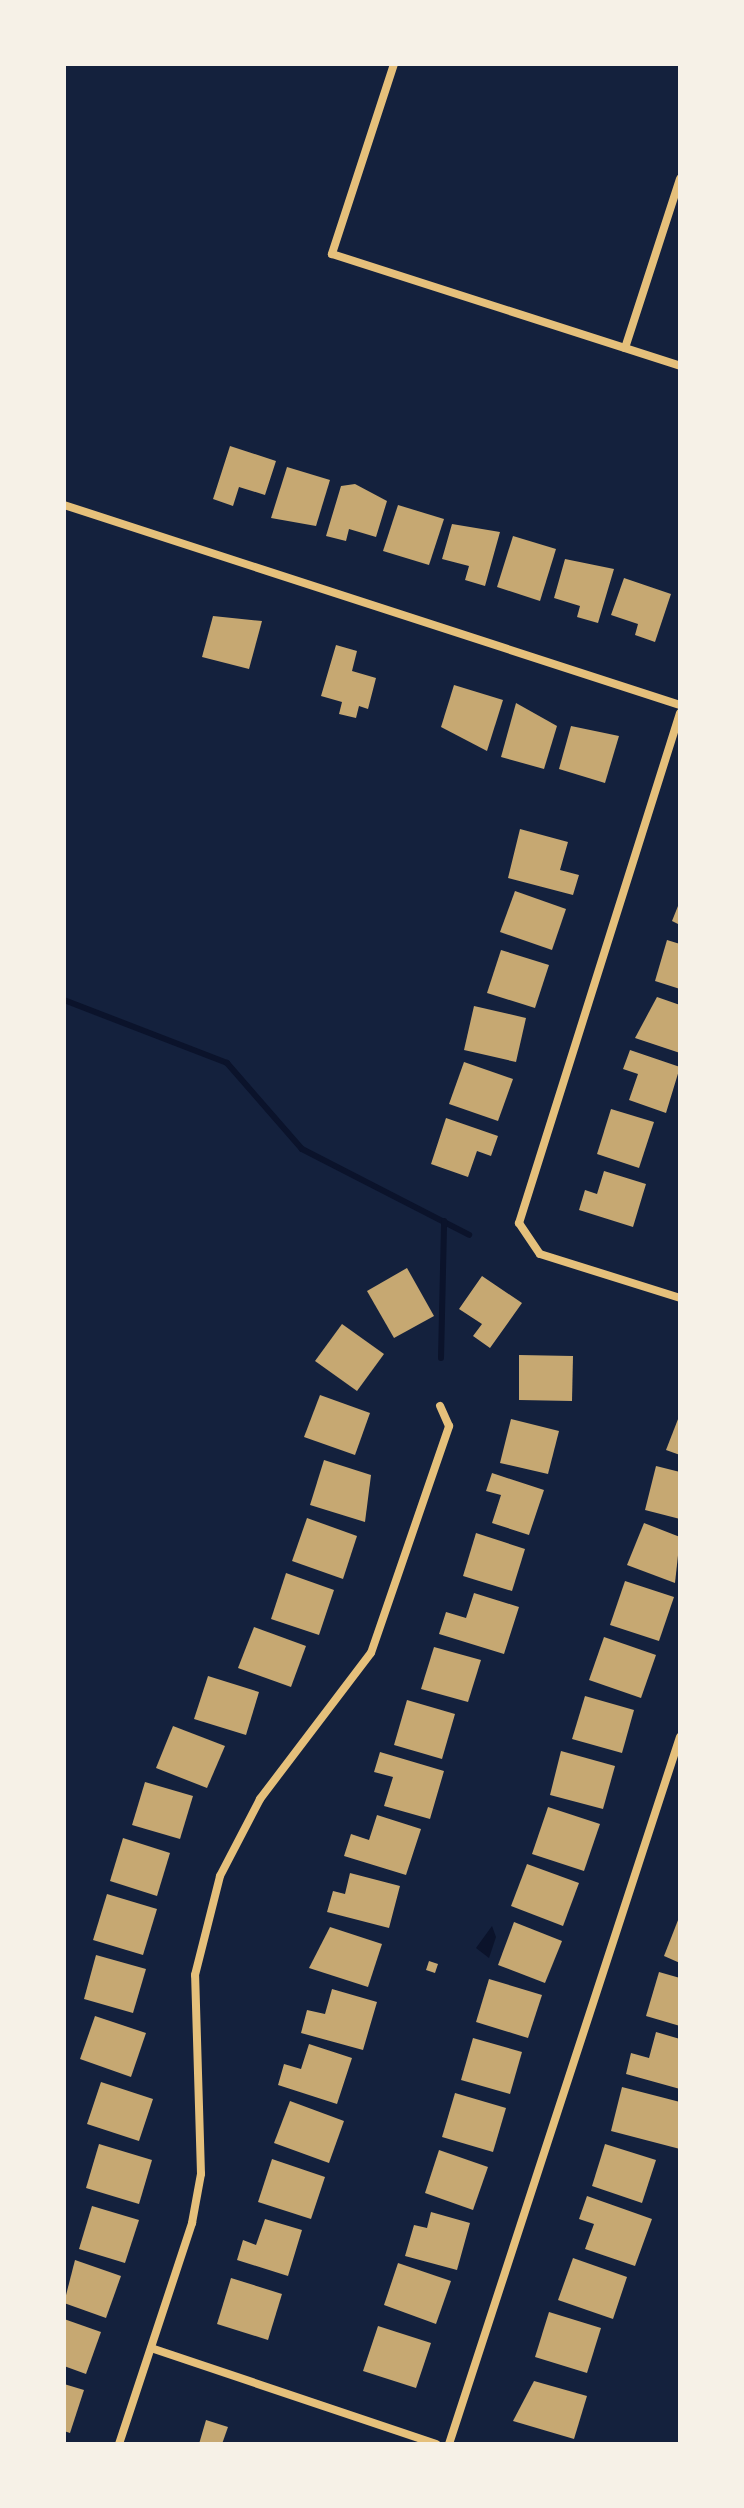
<!DOCTYPE html>
<html>
<head>
<meta charset="utf-8">
<style>
  body { margin:0 }
  #map { position:relative; width:744px; height:2508px; overflow:hidden; background:#14213d; font-family:"DM Sans",sans-serif }
  div>[style] { position:absolute }
  [style*='--x'] { left:calc(var(--x)*1px); top:calc(var(--y)*1px); width:calc(var(--w)*1px); rotate:calc(var(--a)*1deg) }
  .water>* { inset:0; background:#0b132b }
  .stream>* { height:6px; margin:-3px; padding:0 3px; transform-origin:3px; border-radius:3px; background:#0b132b }
  .building>* { inset:0; background:#c6a872 }
  .minor>* { height:8px; margin:-4px; padding:0 4px; transform-origin:4px; border-radius:4px; background:#e5c07b }
  span { translate:-50% -50%; white-space:nowrap; text-align:center; line-height:1.15; -webkit-text-stroke:7px #f6f1e7; paint-order:stroke }
  .frame { position:absolute; inset:0; border:66px solid #f6f1e7; pointer-events:none }
</style>
</head>
<body>
<div id="map">
  <div class="water">
    <i style="clip-path:polygon(492px 1926px,496px 1937px,489px 1958px,476px 1948px)"></i>
  </div>
  <div class="stream">
    <i style="--x:64;--y:1000;--w:175;--a:21.1"></i>
    <i style="--x:227;--y:1063;--w:114;--a:48.9"></i>
    <i style="--x:302;--y:1149;--w:188;--a:27.2"></i>
    <i style="--x:441;--y:1358;--w:137;--a:-88.7"></i>
  </div>
  <div class="building">
    <i style="clip-path:polygon(230px 446px,276px 461px,265px 495px,239px 487px,233px 506px,213px 499px)"></i>
    <i style="clip-path:polygon(287px 467px,330px 480px,316px 526px,271px 518px)"></i>
    <i style="clip-path:polygon(355px 484px,387px 501px,376px 537px,349px 529px,346px 541px,326px 536px,341px 486px)"></i>
    <i style="clip-path:polygon(398px 505px,444px 519px,429px 565px,383px 551px)"></i>
    <i style="clip-path:polygon(452px 524px,500px 532px,485px 586px,465px 580px,469px 566px,442px 559px)"></i>
    <i style="clip-path:polygon(513px 536px,556px 549px,540px 601px,497px 587px)"></i>
    <i style="clip-path:polygon(565px 559px,614px 569px,598px 623px,577px 617px,580px 606px,554px 598px)"></i>
    <i style="clip-path:polygon(624px 578px,671px 594px,655px 642px,635px 635px,638px 624px,611px 615px)"></i>
    <i style="clip-path:polygon(213px 616px,262px 621px,249px 669px,202px 657px)"></i>
    <i style="clip-path:polygon(336px 645px,357px 651px,352px 671px,376px 678px,368px 709px,359px 706px,356px 718px,339px 714px,342px 702px,321px 696px)"></i>
    <i style="clip-path:polygon(454px 685px,503px 700px,487px 751px,441px 727px)"></i>
    <i style="clip-path:polygon(516px 703px,557px 726px,544px 769px,501px 757px)"></i>
    <i style="clip-path:polygon(571px 726px,619px 736px,605px 783px,559px 769px)"></i>
    <i style="clip-path:polygon(520px 829px,568px 842px,560px 870px,579px 875px,573px 895px,508px 878px)"></i>
    <i style="clip-path:polygon(515px 891px,566px 909px,552px 950px,500px 932px)"></i>
    <i style="clip-path:polygon(680px 901px,680px 925px,672px 921px)"></i>
    <i style="clip-path:polygon(667px 940px,680px 944px,680px 989px,655px 981px)"></i>
    <i style="clip-path:polygon(501px 950px,549px 965px,535px 1008px,487px 993px)"></i>
    <i style="clip-path:polygon(657px 997px,680px 1005px,680px 1053px,635px 1038px)"></i>
    <i style="clip-path:polygon(474px 1006px,526px 1018px,516px 1062px,464px 1050px)"></i>
    <i style="clip-path:polygon(630px 1050px,680px 1067px,666px 1113px,629px 1100px,638px 1074px,623px 1069px)"></i>
    <i style="clip-path:polygon(464px 1062px,513px 1079px,498px 1121px,449px 1104px)"></i>
    <i style="clip-path:polygon(611px 1109px,654px 1122px,639px 1168px,597px 1154px)"></i>
    <i style="clip-path:polygon(446px 1118px,498px 1136px,491px 1156px,477px 1151px,468px 1177px,431px 1164px)"></i>
    <i style="clip-path:polygon(604px 1171px,646px 1184px,633px 1227px,579px 1210px,585px 1190px,597px 1194px)"></i>
    <i style="clip-path:polygon(407px 1268px,434px 1316px,394px 1338px,367px 1291px)"></i>
    <i style="clip-path:polygon(482px 1276px,522px 1303px,490px 1348px,473px 1336px,482px 1324px,459px 1309px)"></i>
    <i style="clip-path:polygon(342px 1324px,384px 1354px,357px 1391px,315px 1361px)"></i>
    <i style="clip-path:polygon(519px 1355px,573px 1356px,572px 1401px,519px 1400px)"></i>
    <i style="clip-path:polygon(320px 1395px,370px 1413px,355px 1455px,304px 1437px)"></i>
    <i style="clip-path:polygon(680px 1414px,680px 1455px,666px 1450px)"></i>
    <i style="clip-path:polygon(511px 1419px,559px 1431px,548px 1474px,500px 1463px)"></i>
    <i style="clip-path:polygon(324px 1460px,371px 1475px,365px 1522px,310px 1505px)"></i>
    <i style="clip-path:polygon(656px 1466px,680px 1472px,680px 1519px,645px 1510px)"></i>
    <i style="clip-path:polygon(492px 1473px,544px 1490px,529px 1535px,492px 1523px,501px 1495px,486px 1491px)"></i>
    <i style="clip-path:polygon(307px 1518px,357px 1536px,343px 1579px,292px 1561px)"></i>
    <i style="clip-path:polygon(644px 1523px,680px 1537px,675px 1583px,627px 1565px)"></i>
    <i style="clip-path:polygon(476px 1533px,525px 1549px,512px 1591px,463px 1576px)"></i>
    <i style="clip-path:polygon(286px 1573px,334px 1590px,319px 1635px,271px 1619px)"></i>
    <i style="clip-path:polygon(625px 1581px,674px 1597px,659px 1641px,610px 1625px)"></i>
    <i style="clip-path:polygon(474px 1593px,519px 1607px,504px 1654px,439px 1634px,446px 1612px,466px 1618px)"></i>
    <i style="clip-path:polygon(254px 1627px,306px 1646px,291px 1687px,238px 1668px)"></i>
    <i style="clip-path:polygon(604px 1637px,656px 1655px,641px 1698px,589px 1680px)"></i>
    <i style="clip-path:polygon(434px 1647px,481px 1660px,468px 1702px,421px 1689px)"></i>
    <i style="clip-path:polygon(208px 1676px,259px 1692px,246px 1735px,194px 1719px)"></i>
    <i style="clip-path:polygon(585px 1696px,634px 1710px,622px 1753px,572px 1739px)"></i>
    <i style="clip-path:polygon(407px 1700px,455px 1714px,442px 1759px,394px 1745px)"></i>
    <i style="clip-path:polygon(173px 1726px,225px 1746px,207px 1788px,156px 1768px)"></i>
    <i style="clip-path:polygon(561px 1751px,615px 1766px,603px 1809px,550px 1795px)"></i>
    <i style="clip-path:polygon(380px 1752px,444px 1771px,430px 1819px,384px 1806px,393px 1777px,374px 1772px)"></i>
    <i style="clip-path:polygon(145px 1782px,193px 1796px,180px 1839px,132px 1825px)"></i>
    <i style="clip-path:polygon(548px 1807px,600px 1824px,584px 1871px,532px 1854px)"></i>
    <i style="clip-path:polygon(377px 1815px,421px 1829px,406px 1875px,344px 1856px,351px 1834px,369px 1840px)"></i>
    <i style="clip-path:polygon(123px 1838px,170px 1853px,157px 1896px,110px 1881px)"></i>
    <i style="clip-path:polygon(527px 1864px,579px 1883px,563px 1926px,511px 1906px)"></i>
    <i style="clip-path:polygon(350px 1873px,400px 1886px,389px 1928px,327px 1912px,333px 1891px,345px 1894px)"></i>
    <i style="clip-path:polygon(107px 1894px,157px 1909px,143px 1955px,93px 1940px)"></i>
    <i style="clip-path:polygon(680px 1915px,680px 1963px,664px 1956px)"></i>
    <i style="clip-path:polygon(514px 1922px,562px 1941px,545px 1983px,498px 1965px)"></i>
    <i style="clip-path:polygon(330px 1927px,382px 1944px,368px 1987px,309px 1968px)"></i>
    <i style="clip-path:polygon(96px 1955px,146px 1969px,133px 2013px,84px 1999px)"></i>
    <i style="clip-path:polygon(429px 1961px,438px 1964px,435px 1973px,426px 1970px)"></i>
    <i style="clip-path:polygon(659px 1972px,680px 1978px,680px 2026px,646px 2016px)"></i>
    <i style="clip-path:polygon(489px 1979px,542px 1995px,528px 2038px,476px 2022px)"></i>
    <i style="clip-path:polygon(332px 1989px,377px 2002px,363px 2050px,301px 2033px,307px 2010px,325px 2014px)"></i>
    <i style="clip-path:polygon(95px 2016px,146px 2033px,131px 2077px,80px 2059px)"></i>
    <i style="clip-path:polygon(656px 2032px,680px 2039px,680px 2089px,626px 2074px,631px 2053px,649px 2058px)"></i>
    <i style="clip-path:polygon(473px 2038px,522px 2052px,510px 2094px,461px 2080px)"></i>
    <i style="clip-path:polygon(309px 2044px,352px 2058px,337px 2104px,278px 2085px,284px 2064px,301px 2069px)"></i>
    <i style="clip-path:polygon(101px 2082px,153px 2099px,139px 2141px,87px 2124px)"></i>
    <i style="clip-path:polygon(622px 2087px,680px 2102px,680px 2149px,611px 2131px)"></i>
    <i style="clip-path:polygon(455px 2093px,506px 2108px,493px 2152px,442px 2137px)"></i>
    <i style="clip-path:polygon(290px 2101px,344px 2121px,329px 2163px,274px 2143px)"></i>
    <i style="clip-path:polygon(99px 2144px,152px 2160px,139px 2204px,86px 2188px)"></i>
    <i style="clip-path:polygon(605px 2144px,656px 2160px,642px 2203px,592px 2186px)"></i>
    <i style="clip-path:polygon(439px 2150px,488px 2167px,473px 2210px,425px 2193px)"></i>
    <i style="clip-path:polygon(272px 2159px,325px 2177px,311px 2219px,258px 2202px)"></i>
    <i style="clip-path:polygon(587px 2196px,652px 2219px,635px 2266px,585px 2249px,594px 2224px,579px 2219px)"></i>
    <i style="clip-path:polygon(92px 2206px,139px 2220px,125px 2263px,79px 2249px)"></i>
    <i style="clip-path:polygon(431px 2212px,470px 2223px,457px 2270px,405px 2256px,414px 2225px,427px 2228px)"></i>
    <i style="clip-path:polygon(265px 2219px,302px 2230px,288px 2276px,237px 2260px,243px 2240px,256px 2245px)"></i>
    <i style="clip-path:polygon(573px 2258px,627px 2277px,613px 2319px,558px 2300px)"></i>
    <i style="clip-path:polygon(75px 2260px,121px 2276px,106px 2318px,64px 2303px)"></i>
    <i style="clip-path:polygon(398px 2263px,451px 2281px,436px 2324px,384px 2305px)"></i>
    <i style="clip-path:polygon(231px 2278px,282px 2294px,268px 2340px,217px 2324px)"></i>
    <i style="clip-path:polygon(549px 2312px,601px 2328px,587px 2373px,535px 2357px)"></i>
    <i style="clip-path:polygon(64px 2319px,101px 2332px,86px 2374px,64px 2366px)"></i>
    <i style="clip-path:polygon(378px 2326px,431px 2343px,416px 2388px,363px 2371px)"></i>
    <i style="clip-path:polygon(534px 2381px,587px 2396px,574px 2439px,513px 2421px)"></i>
    <i style="clip-path:polygon(64px 2384px,84px 2390px,70px 2433px,64px 2431px)"></i>
    <i style="clip-path:polygon(206px 2420px,228px 2427px,222px 2444px,199px 2444px)"></i>
  </div>
  <div class="minor">
    <i style="--x:394;--y:64;--w:200;--a:108.1"></i>
    <i style="--x:332;--y:254;--w:366;--a:17.8"></i>
    <i style="--x:625;--y:348;--w:178;--a:-72"></i>
    <i style="--x:64;--y:505;--w:648;--a:17.99"></i>
    <i style="--x:680;--y:713;--w:535;--a:107.52"></i>
    <i style="--x:519;--y:1223;--w:37;--a:56"></i>
    <i style="--x:540;--y:1254;--w:147;--a:17.4"></i>
    <i style="--x:151;--y:2348;--w:301;--a:18.6"></i>
    <i style="--x:119;--y:2444;--w:233;--a:-71.7"></i>
    <i style="--x:192;--y:2223;--w:50;--a:-79.6"></i>
    <i style="--x:201;--y:2174;--w:199;--a:-91.7"></i>
    <i style="--x:195;--y:1975;--w:102;--a:-75.8"></i>
    <i style="--x:220;--y:1876;--w:87;--a:-62.5"></i>
    <i style="--x:260;--y:1799;--w:183;--a:-52.8"></i>
    <i style="--x:371;--y:1653;--w:240;--a:-71"></i>
    <i style="--x:449;--y:1426;--w:22;--a:-114"></i>
    <i style="--x:449;--y:2444;--w:744;--a:-71.91"></i>
  </div>
  <div class="frame"></div>
</div>
</body>
</html>
